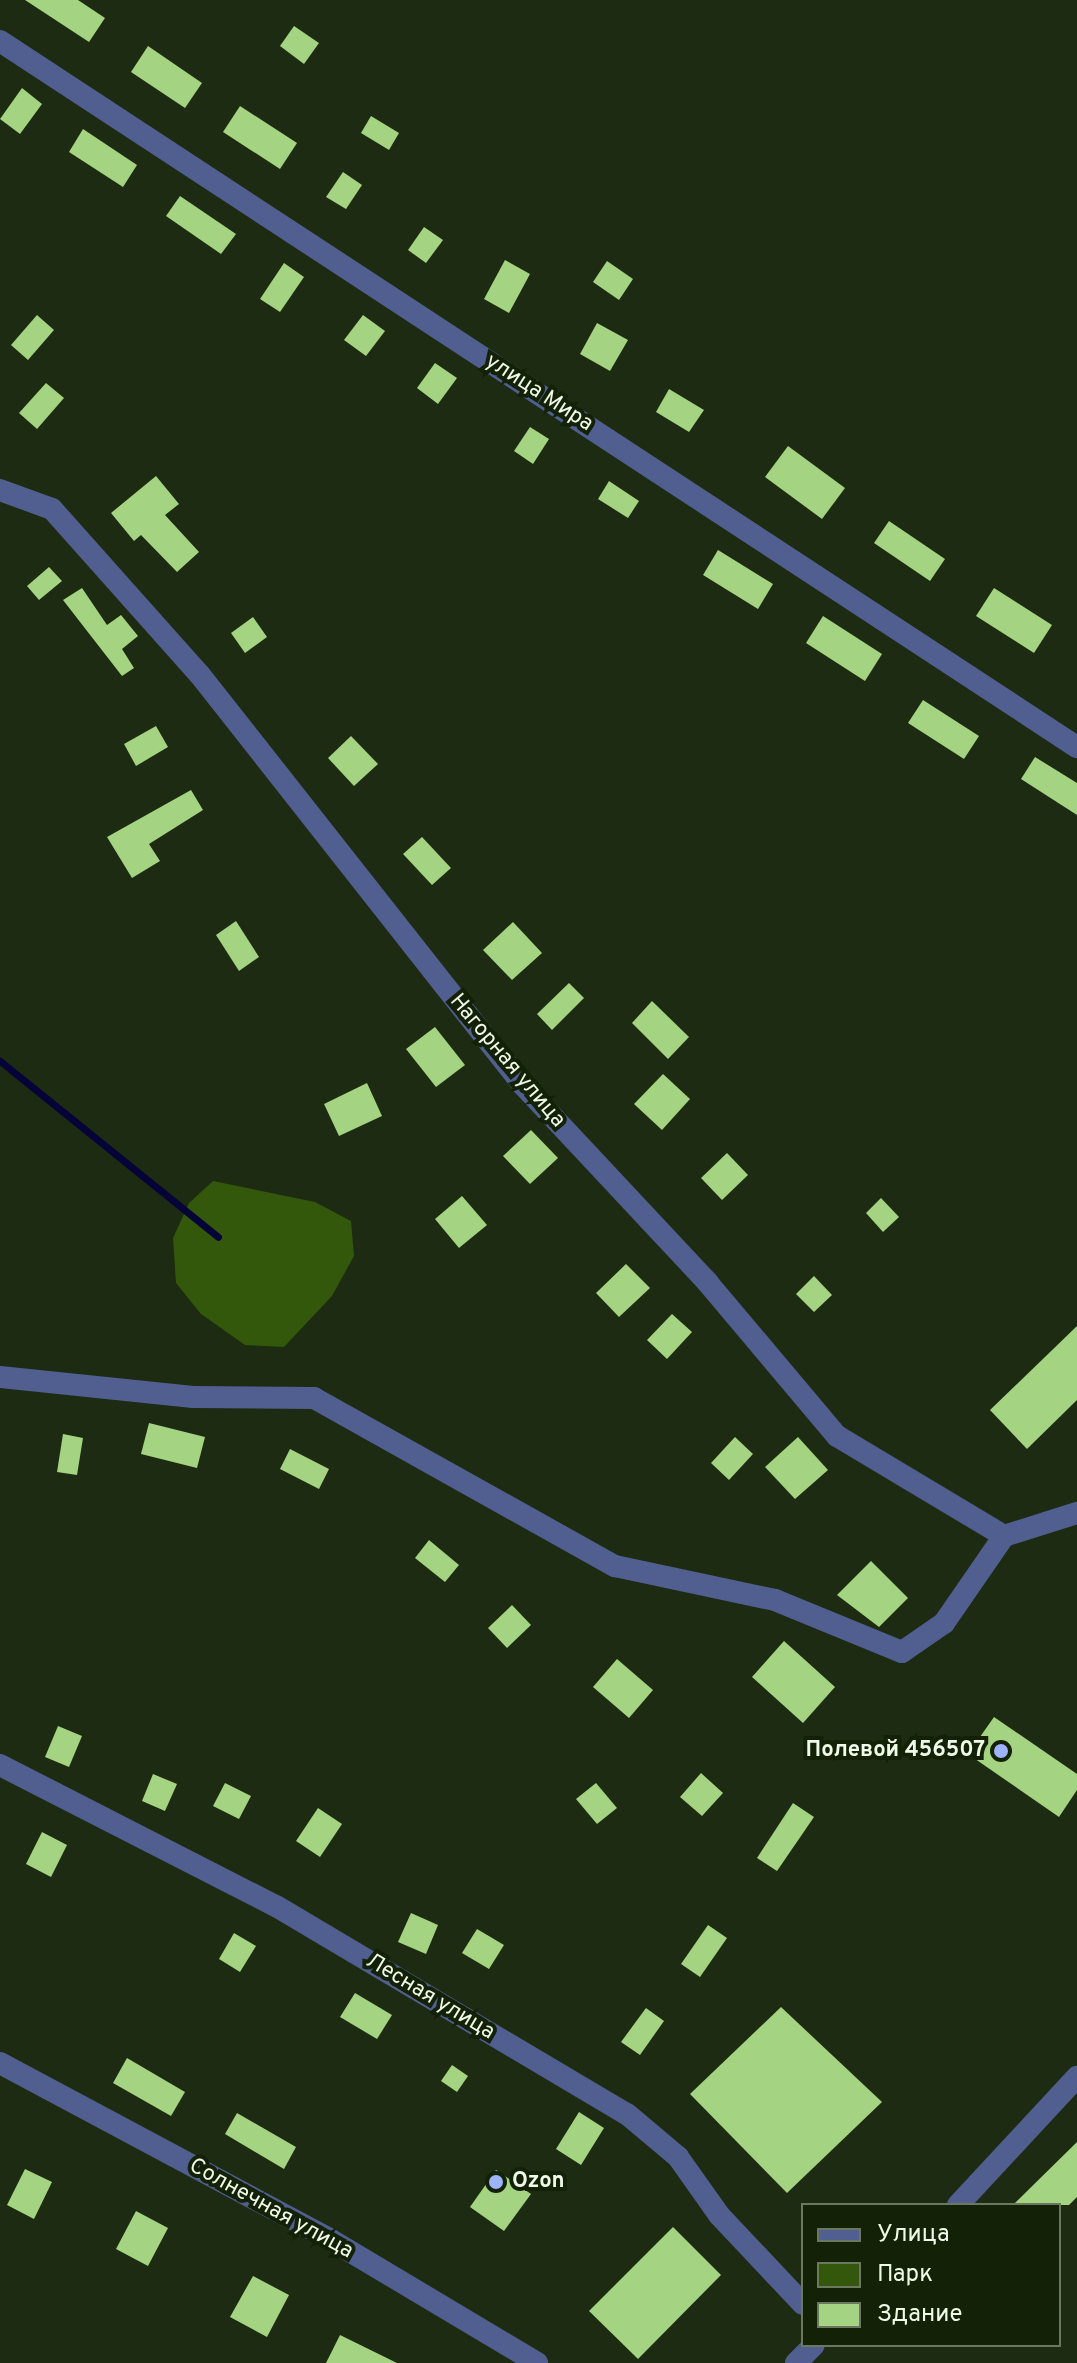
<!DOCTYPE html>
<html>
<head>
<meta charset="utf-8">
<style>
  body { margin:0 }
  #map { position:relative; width:1077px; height:2363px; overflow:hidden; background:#1c2b11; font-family:Overpass,sans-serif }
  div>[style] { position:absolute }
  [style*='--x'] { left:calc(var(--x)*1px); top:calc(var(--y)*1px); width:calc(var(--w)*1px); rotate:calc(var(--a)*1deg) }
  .green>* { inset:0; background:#33570b }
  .stream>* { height:7px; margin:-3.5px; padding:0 3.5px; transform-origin:3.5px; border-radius:3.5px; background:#050337 }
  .building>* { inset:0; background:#a4d381 }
  .minor>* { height:22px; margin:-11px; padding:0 11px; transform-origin:11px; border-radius:11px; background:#505e90 }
  .dots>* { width:22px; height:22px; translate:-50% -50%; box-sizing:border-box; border:4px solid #132107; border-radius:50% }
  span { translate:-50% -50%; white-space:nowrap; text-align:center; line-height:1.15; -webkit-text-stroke:8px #132107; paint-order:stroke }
  .street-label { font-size:22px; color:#eff9e8 }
  .poi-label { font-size:22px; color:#eff9e8; font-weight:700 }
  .right { translate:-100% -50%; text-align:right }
  .left { translate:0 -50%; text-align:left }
  .legend { position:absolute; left:801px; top:2203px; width:260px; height:144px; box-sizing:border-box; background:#132107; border:2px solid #6b7761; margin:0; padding:10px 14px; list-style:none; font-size:24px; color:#eff9e8 }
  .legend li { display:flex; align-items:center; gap:16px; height:40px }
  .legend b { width:40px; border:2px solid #6b7761 }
</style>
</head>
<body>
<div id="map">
  <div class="green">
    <i style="clip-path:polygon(213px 1181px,315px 1202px,351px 1221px,354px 1256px,332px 1296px,284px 1347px,245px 1345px,201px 1314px,176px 1283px,173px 1238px,189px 1203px)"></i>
  </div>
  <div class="stream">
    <i style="--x:0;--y:1061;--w:280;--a:38.9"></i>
  </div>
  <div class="building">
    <i style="clip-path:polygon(25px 0,78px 0,105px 18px,89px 42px)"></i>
    <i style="clip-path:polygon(294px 26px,319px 43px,304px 64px,280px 46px)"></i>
    <i style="clip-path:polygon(148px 46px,202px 83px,185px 108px,131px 72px)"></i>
    <i style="clip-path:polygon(22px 88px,42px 104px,20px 134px,0 119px)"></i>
    <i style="clip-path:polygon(240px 106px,297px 143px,280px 169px,223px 132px)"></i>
    <i style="clip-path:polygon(371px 116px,399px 133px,389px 150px,361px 133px)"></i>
    <i style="clip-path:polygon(83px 129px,137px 165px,123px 187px,69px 152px)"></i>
    <i style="clip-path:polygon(343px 172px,362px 185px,346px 209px,326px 197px)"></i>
    <i style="clip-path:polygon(180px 196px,236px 234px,221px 254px,166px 216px)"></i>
    <i style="clip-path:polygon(424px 227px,443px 240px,426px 263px,408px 250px)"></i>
    <i style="clip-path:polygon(505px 260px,530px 274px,509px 313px,484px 299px)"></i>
    <i style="clip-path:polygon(607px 261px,633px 279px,619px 300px,593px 282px)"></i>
    <i style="clip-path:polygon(284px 263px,304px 277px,280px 312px,260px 299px)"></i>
    <i style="clip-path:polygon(37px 315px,54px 330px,28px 360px,11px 345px)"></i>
    <i style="clip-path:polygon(363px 315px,385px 331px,366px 356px,344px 340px)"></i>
    <i style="clip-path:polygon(597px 323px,628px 340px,610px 371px,580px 354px)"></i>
    <i style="clip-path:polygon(435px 363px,457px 378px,438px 404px,417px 388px)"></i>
    <i style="clip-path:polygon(46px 383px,64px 398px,37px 429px,19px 413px)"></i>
    <i style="clip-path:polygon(669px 389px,704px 410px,689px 432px,656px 412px)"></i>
    <i style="clip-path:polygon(530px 427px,549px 439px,533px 464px,514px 451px)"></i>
    <i style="clip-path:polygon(788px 446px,845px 488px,822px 519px,765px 477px)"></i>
    <i style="clip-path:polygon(156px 476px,179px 504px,165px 515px,199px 552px,177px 572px,141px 535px,134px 541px,111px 513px)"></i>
    <i style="clip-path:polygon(609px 481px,639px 501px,628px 518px,598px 499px)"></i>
    <i style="clip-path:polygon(889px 521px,945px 559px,930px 581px,874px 543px)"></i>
    <i style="clip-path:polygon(718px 550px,773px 584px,758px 609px,703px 575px)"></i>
    <i style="clip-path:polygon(49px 567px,62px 581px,39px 600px,27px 586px)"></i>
    <i style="clip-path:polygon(82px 588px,107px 625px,121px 615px,138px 636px,122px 649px,134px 668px,122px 676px,63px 600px)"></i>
    <i style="clip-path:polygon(994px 588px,1052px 625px,1034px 653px,976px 616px)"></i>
    <i style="clip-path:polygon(823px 616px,882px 654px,865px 681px,806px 643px)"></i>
    <i style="clip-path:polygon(253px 617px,267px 637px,245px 653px,231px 633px)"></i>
    <i style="clip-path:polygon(923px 700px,979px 736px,964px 759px,908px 723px)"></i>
    <i style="clip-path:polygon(156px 726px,168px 747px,136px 766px,124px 744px)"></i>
    <i style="clip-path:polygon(351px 736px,378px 764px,354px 786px,328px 758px)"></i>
    <i style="clip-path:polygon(1035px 757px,1077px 783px,1077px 815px,1021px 779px)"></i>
    <i style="clip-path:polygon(191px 790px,203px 810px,149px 844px,160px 861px,132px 878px,107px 837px)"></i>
    <i style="clip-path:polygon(422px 837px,451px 868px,432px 885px,403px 854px)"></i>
    <i style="clip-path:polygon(236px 921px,259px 957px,239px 971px,216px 935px)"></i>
    <i style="clip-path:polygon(513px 922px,542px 953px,512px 980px,483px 950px)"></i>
    <i style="clip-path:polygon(569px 983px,584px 998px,552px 1030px,537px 1014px)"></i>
    <i style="clip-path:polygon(652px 1001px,689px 1037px,668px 1059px,632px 1023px)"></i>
    <i style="clip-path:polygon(435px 1027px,465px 1065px,436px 1087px,406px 1049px)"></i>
    <i style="clip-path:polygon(663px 1074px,690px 1099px,662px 1130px,634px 1104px)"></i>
    <i style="clip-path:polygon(367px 1083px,382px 1116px,339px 1136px,324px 1104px)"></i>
    <i style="clip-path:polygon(531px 1130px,558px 1158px,530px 1184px,503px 1156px)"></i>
    <i style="clip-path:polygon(727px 1153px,748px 1175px,722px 1200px,701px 1178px)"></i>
    <i style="clip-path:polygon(462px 1196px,487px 1225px,459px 1248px,435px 1219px)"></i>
    <i style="clip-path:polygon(881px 1198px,899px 1217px,883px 1232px,866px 1213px)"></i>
    <i style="clip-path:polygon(626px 1264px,650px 1288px,619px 1317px,596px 1293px)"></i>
    <i style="clip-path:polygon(814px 1276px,832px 1295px,814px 1312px,796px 1294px)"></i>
    <i style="clip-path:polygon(672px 1314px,692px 1332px,667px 1359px,647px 1340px)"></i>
    <i style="clip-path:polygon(1077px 1326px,1077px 1400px,1027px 1449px,990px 1410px)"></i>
    <i style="clip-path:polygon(149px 1423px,205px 1437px,197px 1468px,141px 1454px)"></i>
    <i style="clip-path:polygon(63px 1434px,83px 1438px,77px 1475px,57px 1472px)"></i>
    <i style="clip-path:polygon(735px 1437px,753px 1454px,729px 1480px,711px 1463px)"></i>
    <i style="clip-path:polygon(798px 1437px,828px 1470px,795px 1499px,765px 1467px)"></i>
    <i style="clip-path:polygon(290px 1449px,329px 1469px,319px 1489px,280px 1469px)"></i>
    <i style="clip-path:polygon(429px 1540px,459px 1565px,445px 1582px,415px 1558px)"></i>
    <i style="clip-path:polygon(871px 1561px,908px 1598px,879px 1627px,837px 1595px)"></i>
    <i style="clip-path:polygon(512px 1605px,531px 1625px,507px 1648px,488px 1628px)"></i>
    <i style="clip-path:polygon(784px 1641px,835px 1687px,803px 1723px,752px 1677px)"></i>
    <i style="clip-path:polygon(617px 1659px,653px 1690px,629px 1718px,593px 1687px)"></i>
    <i style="clip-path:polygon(994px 1717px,1077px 1774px,1077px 1790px,1059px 1817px,968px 1754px)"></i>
    <i style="clip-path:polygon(58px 1726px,82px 1736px,69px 1767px,45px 1757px)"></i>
    <i style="clip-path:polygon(701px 1773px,723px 1793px,702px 1816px,680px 1797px)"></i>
    <i style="clip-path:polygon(153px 1774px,177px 1784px,165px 1811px,142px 1801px)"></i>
    <i style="clip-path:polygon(225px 1783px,251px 1796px,239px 1819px,213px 1806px)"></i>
    <i style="clip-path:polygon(596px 1783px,617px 1808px,597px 1824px,576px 1799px)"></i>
    <i style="clip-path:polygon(793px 1803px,814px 1817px,777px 1871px,757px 1858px)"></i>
    <i style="clip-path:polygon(318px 1808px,342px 1824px,320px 1857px,296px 1841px)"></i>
    <i style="clip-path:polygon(42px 1832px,67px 1845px,51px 1877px,26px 1864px)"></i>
    <i style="clip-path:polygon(411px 1913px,438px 1925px,426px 1954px,398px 1942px)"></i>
    <i style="clip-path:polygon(708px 1925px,727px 1938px,700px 1977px,681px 1964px)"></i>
    <i style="clip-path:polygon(477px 1929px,504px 1945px,489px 1969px,462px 1953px)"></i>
    <i style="clip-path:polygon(234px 1933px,256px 1946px,240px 1972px,219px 1959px)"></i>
    <i style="clip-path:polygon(355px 1993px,392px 2015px,377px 2039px,340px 2017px)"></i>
    <i style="clip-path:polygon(781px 2007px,882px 2102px,787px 2193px,690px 2094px)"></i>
    <i style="clip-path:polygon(646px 2008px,664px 2021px,640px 2055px,621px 2042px)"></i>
    <i style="clip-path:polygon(127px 2058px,185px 2092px,171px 2116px,113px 2083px)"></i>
    <i style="clip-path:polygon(452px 2065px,468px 2076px,457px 2092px,441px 2081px)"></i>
    <i style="clip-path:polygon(579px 2112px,604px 2128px,581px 2165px,556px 2149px)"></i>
    <i style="clip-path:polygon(237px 2113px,296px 2147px,284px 2169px,225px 2134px)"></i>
    <i style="clip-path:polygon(1077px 2142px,1077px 2197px,1069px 2205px,1013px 2205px)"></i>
    <i style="clip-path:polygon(25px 2169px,52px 2182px,34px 2219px,7px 2205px)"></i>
    <i style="clip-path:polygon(496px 2170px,531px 2194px,504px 2231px,470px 2207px)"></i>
    <i style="clip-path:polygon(136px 2211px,168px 2228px,148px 2266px,116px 2249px)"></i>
    <i style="clip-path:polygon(673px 2227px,721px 2275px,638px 2359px,589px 2311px)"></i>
    <i style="clip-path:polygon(253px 2276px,289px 2295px,267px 2337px,230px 2317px)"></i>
    <i style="clip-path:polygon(340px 2335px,397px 2363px,326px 2363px)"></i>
  </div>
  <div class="minor">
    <i style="--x:0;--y:41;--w:1288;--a:33.25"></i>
    <i style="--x:0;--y:490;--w:55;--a:20.1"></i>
    <i style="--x:52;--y:509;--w:222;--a:48.3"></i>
    <i style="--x:200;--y:675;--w:522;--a:51.77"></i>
    <i style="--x:523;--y:1085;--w:271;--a:46.9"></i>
    <i style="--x:708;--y:1283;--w:200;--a:49.9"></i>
    <i style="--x:837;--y:1436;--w:195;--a:30.9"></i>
    <i style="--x:1004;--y:1536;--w:77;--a:-17.5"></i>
    <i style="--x:0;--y:1377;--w:194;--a:5.9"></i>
    <i style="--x:193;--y:1397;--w:121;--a:0.5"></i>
    <i style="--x:314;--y:1398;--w:345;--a:29.2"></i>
    <i style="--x:615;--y:1566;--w:164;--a:12"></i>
    <i style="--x:775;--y:1600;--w:137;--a:22.3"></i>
    <i style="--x:902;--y:1652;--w:51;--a:-34.6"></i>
    <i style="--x:944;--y:1623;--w:106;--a:-55.4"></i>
    <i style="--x:0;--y:1765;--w:310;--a:27.1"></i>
    <i style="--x:276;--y:1906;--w:408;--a:30.7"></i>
    <i style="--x:627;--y:2114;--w:67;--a:40.1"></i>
    <i style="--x:678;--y:2157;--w:71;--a:54.7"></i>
    <i style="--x:719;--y:2215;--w:122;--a:46.7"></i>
    <i style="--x:0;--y:2063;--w:375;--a:28.1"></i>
    <i style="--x:331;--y:2240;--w:240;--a:30.8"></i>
    <i style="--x:958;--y:2205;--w:175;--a:-47.1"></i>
    <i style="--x:796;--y:2363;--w:25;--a:-45"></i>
  </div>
  <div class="dots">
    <i style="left:1001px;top:1751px;background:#9eb3fd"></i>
    <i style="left:496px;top:2182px;background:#9eb3fd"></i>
  </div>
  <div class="street-label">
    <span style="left:539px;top:393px;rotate:33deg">улица Мира</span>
    <span style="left:507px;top:1061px;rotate:50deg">Нагорная улица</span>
    <span style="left:430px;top:1997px;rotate:31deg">Лесная улица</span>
    <span style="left:271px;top:2209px;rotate:29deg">Солнечная улица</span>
  </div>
  <div class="poi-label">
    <span class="right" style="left:985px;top:1751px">Полевой 456507</span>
    <span class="left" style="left:512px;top:2182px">Ozon</span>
  </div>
  <ul class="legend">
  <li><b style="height:10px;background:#505e90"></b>Улица</li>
  <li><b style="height:22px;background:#33570b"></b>Парк</li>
  <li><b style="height:22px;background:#a4d381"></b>Здание</li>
  </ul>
</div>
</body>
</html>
